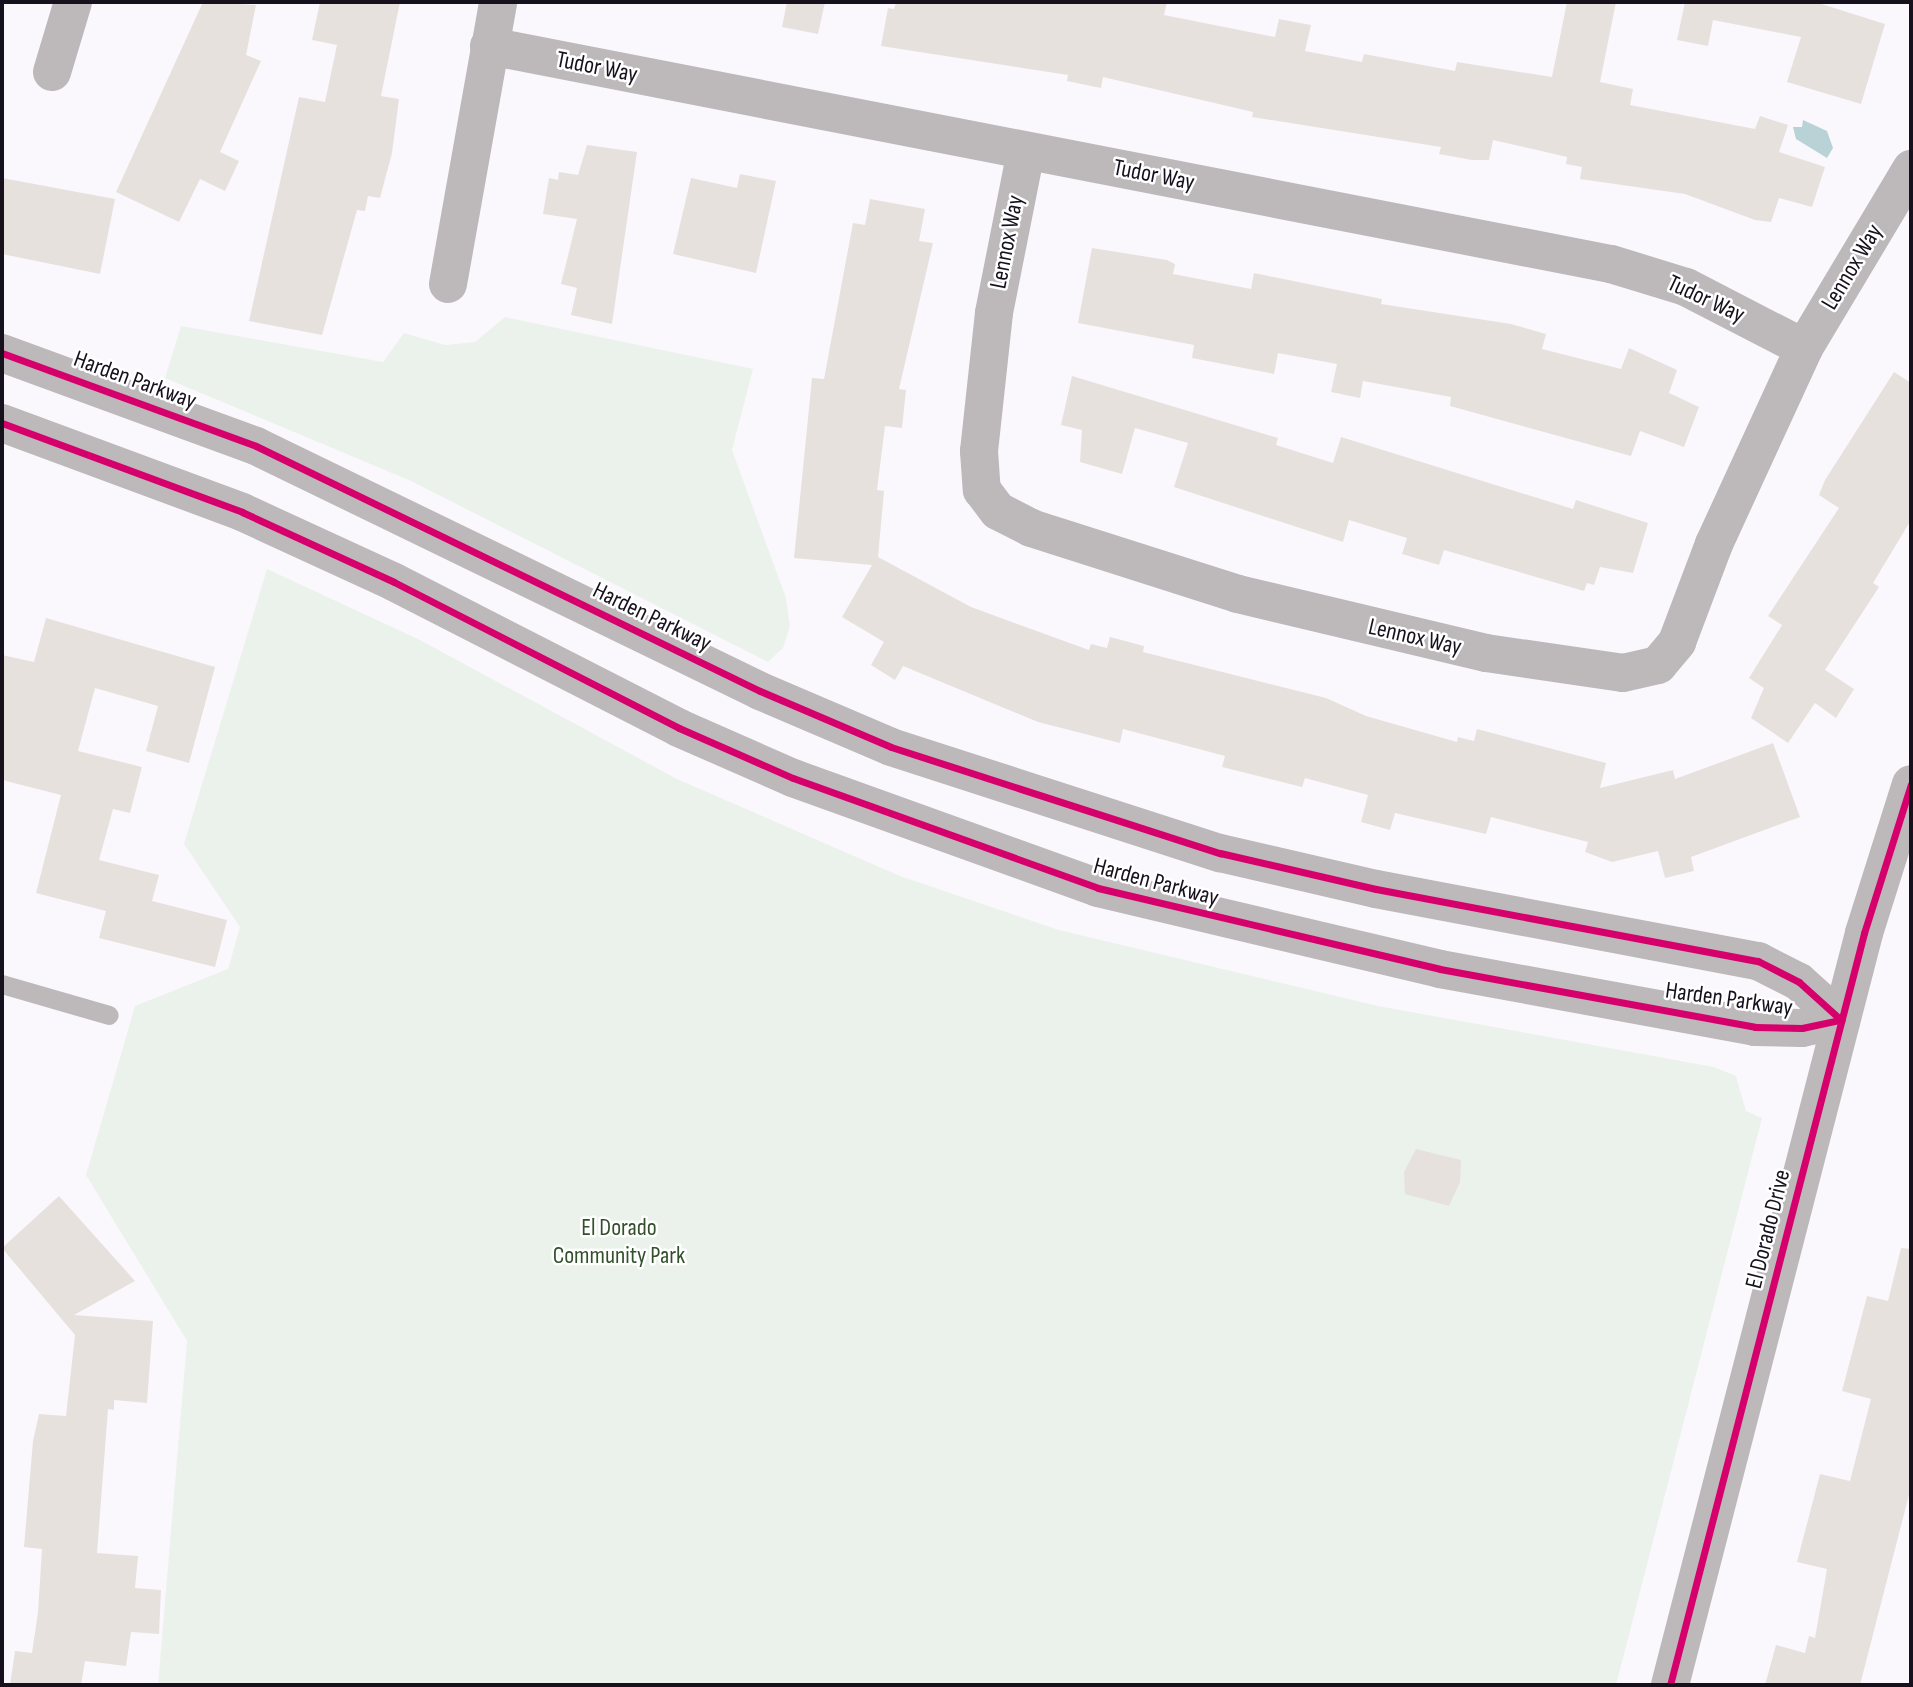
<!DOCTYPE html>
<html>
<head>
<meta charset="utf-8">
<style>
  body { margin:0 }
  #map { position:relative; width:1913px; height:1687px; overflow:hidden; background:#faf8fd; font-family:"Sofia Sans Condensed",sans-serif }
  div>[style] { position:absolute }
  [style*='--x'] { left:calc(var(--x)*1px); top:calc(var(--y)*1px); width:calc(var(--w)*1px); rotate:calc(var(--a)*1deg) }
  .green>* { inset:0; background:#ebf2eb }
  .water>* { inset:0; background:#b9d2d6 }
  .building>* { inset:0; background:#e7e1de }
  .service>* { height:19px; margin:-9.5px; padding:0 9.5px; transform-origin:9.5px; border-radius:9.5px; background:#bdb8ba }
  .minor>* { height:38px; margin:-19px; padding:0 19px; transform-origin:19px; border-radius:19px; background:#bdb8ba }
  .tertiary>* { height:38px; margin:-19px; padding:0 19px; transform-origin:19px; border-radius:19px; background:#bdb8ba }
  .cycleway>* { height:7px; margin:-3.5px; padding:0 3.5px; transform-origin:3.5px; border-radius:3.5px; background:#d6006c }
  span { translate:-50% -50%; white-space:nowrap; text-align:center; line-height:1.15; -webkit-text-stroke:5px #fff; paint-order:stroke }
  .street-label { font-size:24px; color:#16111d }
  .park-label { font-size:24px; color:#32502b }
  .frame { position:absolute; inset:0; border:4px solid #16111d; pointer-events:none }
</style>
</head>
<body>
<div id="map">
  <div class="green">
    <i style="clip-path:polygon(505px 317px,753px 369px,732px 450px,786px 598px,790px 626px,783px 648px,768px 662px,411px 481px,165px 378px,181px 326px,383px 362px,404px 333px,445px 345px,475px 342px)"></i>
    <i style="clip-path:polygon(267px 569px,420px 640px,677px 779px,900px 876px,1059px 930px,1378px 1006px,1714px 1067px,1736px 1076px,1746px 1111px,1762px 1118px,1616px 1685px,158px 1685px,187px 1341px,86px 1175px,135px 1006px,228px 969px,240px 927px,184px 844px)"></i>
  </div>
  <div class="water">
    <i style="clip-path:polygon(1803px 120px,1827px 131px,1833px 148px,1827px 158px,1796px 139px,1793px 127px,1802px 127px)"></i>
  </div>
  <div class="building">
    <i style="clip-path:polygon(203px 2px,256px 5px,246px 55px,261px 61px,220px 152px,239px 161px,225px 191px,200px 179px,179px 222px,116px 192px)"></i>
    <i style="clip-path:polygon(320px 2px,400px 2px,381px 96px,399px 99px,392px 153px,380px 198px,368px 196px,365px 211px,357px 210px,322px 335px,249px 321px,299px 97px,325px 102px,337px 45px,312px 40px)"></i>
    <i style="clip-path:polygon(787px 2px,825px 2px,818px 34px,782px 27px)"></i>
    <i style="clip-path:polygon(896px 2px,1167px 2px,1164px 15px,1275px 37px,1279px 19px,1311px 25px,1305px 51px,1362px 62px,1364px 54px,1455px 71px,1457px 62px,1552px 77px,1567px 2px,1616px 2px,1600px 82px,1633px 89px,1630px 105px,1755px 129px,1760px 116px,1788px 125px,1779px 152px,1825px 167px,1812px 207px,1779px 198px,1771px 222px,1755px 220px,1685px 194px,1580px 179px,1582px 167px,1566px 164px,1567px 157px,1493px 140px,1489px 160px,1472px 160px,1439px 154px,1441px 147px,1252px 117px,1253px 112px,1103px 77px,1101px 88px,1067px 81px,1068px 75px,881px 46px,888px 8px,894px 9px)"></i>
    <i style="clip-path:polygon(1685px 2px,1815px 2px,1885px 24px,1861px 104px,1787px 82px,1801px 37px,1713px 20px,1708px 46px,1677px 40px)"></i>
    <i style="clip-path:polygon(587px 145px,637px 152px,612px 324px,571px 315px,577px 288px,561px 284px,577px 219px,543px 214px,549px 178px,558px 180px,559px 172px,578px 175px)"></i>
    <i style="clip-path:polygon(740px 174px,776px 181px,756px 273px,673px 254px,691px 178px,737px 188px)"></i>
    <i style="clip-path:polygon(2px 178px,115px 199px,100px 274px,2px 254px)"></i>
    <i style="clip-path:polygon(870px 199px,925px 209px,919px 241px,933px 243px,899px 389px,906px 390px,902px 428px,885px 426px,877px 490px,884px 491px,878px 557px,971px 607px,1089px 650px,1091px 644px,1107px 648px,1110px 637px,1144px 646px,1143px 652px,1326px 698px,1366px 716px,1457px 742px,1458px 737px,1474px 741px,1477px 729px,1606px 763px,1600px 788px,1673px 770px,1675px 779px,1773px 743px,1800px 817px,1691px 857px,1694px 871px,1665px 878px,1658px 851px,1612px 862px,1585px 852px,1588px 842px,1491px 817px,1486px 834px,1395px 813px,1390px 830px,1361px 822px,1368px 795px,1305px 778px,1302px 787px,1222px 767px,1225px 756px,1123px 729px,1120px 743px,1038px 722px,903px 666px,895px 680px,871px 665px,884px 642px,842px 617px,872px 565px,794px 558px,812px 378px,824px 379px,853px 223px,865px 225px)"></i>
    <i style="clip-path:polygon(1092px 248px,1167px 260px,1175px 264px,1173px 274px,1251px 289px,1254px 273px,1382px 299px,1381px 304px,1511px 324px,1546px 334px,1542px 349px,1621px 369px,1629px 348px,1677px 370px,1669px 393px,1699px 407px,1684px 447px,1640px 431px,1631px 456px,1450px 406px,1451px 397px,1363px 381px,1360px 398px,1331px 392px,1337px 364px,1278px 353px,1274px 374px,1192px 358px,1194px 345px,1078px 323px)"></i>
    <i style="clip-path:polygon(1894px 372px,1911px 383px,1911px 520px,1873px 583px,1879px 587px,1825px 670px,1854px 689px,1836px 718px,1815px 703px,1788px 743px,1751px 718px,1764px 688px,1749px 678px,1782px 625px,1768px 616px,1839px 508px,1819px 495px,1825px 480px)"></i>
    <i style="clip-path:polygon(1072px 376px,1278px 438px,1276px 445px,1333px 463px,1341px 437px,1573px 509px,1576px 500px,1648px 523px,1633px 573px,1600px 567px,1594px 585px,1587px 583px,1584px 591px,1444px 550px,1439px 565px,1402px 554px,1407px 538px,1349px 520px,1343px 542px,1174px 487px,1188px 443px,1135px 428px,1122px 474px,1080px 462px,1082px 430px,1061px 425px)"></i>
    <i style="clip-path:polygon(46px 618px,215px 667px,189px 763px,146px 751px,158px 706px,95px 688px,78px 751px,142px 767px,130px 813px,113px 809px,99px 860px,159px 875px,152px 901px,227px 920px,215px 967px,99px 938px,106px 911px,36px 893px,61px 795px,2px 780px,2px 655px,34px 662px)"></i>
    <i style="clip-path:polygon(1416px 1149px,1461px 1160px,1460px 1182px,1449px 1206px,1405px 1194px,1404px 1172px)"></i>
    <i style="clip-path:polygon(59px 1196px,135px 1281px,74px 1315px,153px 1321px,147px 1403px,114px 1400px,114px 1410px,108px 1409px,97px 1553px,138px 1556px,135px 1588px,161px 1590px,159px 1634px,131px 1632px,126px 1666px,85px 1661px,81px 1685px,10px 1685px,15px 1651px,32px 1653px,38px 1612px,42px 1549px,24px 1547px,33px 1441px,39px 1414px,66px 1416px,75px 1335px,2px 1248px)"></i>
    <i style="clip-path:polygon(1901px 1248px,1911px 1249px,1911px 1487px,1860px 1685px,1765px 1685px,1776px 1645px,1805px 1653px,1809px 1636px,1815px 1638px,1827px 1569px,1797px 1562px,1820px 1474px,1850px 1481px,1871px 1399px,1842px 1391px,1867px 1296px,1888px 1301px)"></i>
  </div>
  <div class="service">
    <i style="--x:2;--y:984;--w:111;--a:16.2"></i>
  </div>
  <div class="minor">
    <i style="--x:489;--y:46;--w:1143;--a:11"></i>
    <i style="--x:1611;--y:264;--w:78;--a:17"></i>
    <i style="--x:1686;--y:287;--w:133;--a:27.3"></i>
    <i style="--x:52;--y:72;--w:73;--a:-73.3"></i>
    <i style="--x:1026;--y:151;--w:165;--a:101.2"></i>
    <i style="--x:994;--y:313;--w:139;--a:96.2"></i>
    <i style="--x:979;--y:451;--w:39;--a:86"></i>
    <i style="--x:982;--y:490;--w:26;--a:53"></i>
    <i style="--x:998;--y:511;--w:37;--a:27"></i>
    <i style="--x:1031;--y:528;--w:217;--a:17.7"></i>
    <i style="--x:1238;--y:594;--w:255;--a:13.4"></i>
    <i style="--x:1486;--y:653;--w:138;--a:8.3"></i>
    <i style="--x:1623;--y:673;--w:36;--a:-13"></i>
    <i style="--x:1658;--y:665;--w:30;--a:-50"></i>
    <i style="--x:1677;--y:642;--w:105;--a:-69.3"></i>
    <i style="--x:1714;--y:544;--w:216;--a:-65.3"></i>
    <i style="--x:1804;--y:348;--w:209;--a:-59.1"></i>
    <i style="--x:448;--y:284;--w:286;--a:-79.9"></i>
  </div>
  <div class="tertiary">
    <i style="--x:2;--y:353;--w:270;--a:20.1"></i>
    <i style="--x:256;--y:446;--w:560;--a:25.92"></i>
    <i style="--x:760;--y:691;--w:142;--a:23.1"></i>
    <i style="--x:891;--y:747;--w:346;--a:17.9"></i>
    <i style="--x:1220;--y:853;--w:160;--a:13"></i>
    <i style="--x:1376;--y:889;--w:389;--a:10.7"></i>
    <i style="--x:1758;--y:961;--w:46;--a:27.1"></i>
    <i style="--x:1799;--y:982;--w:57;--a:42.1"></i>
    <i style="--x:2;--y:423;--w:256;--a:20.3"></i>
    <i style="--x:242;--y:512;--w:167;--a:24.7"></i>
    <i style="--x:394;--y:582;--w:320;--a:27.1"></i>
    <i style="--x:679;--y:728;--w:124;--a:23.7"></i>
    <i style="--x:793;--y:778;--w:324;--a:19.8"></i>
    <i style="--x:1098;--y:888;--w:351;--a:13.3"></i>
    <i style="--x:1440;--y:969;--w:320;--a:10.4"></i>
    <i style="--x:1755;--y:1027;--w:47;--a:1.2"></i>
    <i style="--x:1802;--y:1028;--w:40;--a:-12"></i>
    <i style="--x:1670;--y:1685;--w:777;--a:-75.53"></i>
    <i style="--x:1864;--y:933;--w:156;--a:-72.5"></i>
  </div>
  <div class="cycleway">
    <i style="--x:2;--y:353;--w:270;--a:20.1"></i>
    <i style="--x:256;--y:446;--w:560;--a:25.92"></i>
    <i style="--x:760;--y:691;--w:142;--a:23.1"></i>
    <i style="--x:891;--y:747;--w:346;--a:17.9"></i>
    <i style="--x:1220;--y:853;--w:160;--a:13"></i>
    <i style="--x:1376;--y:889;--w:389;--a:10.7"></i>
    <i style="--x:1758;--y:961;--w:46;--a:27.1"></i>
    <i style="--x:1799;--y:982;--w:57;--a:42.1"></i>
    <i style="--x:2;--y:423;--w:256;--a:20.3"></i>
    <i style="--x:242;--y:512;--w:167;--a:24.7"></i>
    <i style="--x:394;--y:582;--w:320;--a:27.1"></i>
    <i style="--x:679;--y:728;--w:124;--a:23.7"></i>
    <i style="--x:793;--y:778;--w:324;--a:19.8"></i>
    <i style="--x:1098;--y:888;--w:351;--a:13.3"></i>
    <i style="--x:1440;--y:969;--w:320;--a:10.4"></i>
    <i style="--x:1755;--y:1027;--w:47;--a:1.2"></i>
    <i style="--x:1802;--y:1028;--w:40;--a:-12"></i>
    <i style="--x:1670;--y:1685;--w:777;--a:-75.53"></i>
    <i style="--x:1864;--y:933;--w:156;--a:-72.5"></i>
  </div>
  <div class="street-label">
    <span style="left:597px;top:67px;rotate:11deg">Tudor Way</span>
    <span style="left:1154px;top:175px;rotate:11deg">Tudor Way</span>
    <span style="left:1007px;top:242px;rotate:-79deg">Lennox Way</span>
    <span style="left:1852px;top:267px;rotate:-59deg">Lennox Way</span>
    <span style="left:1706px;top:299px;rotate:25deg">Tudor Way</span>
    <span style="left:135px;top:380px;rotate:20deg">Harden Parkway</span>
    <span style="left:652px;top:617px;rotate:26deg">Harden Parkway</span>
    <span style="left:1415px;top:637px;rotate:13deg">Lennox Way</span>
    <span style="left:1156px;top:882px;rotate:15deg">Harden Parkway</span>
    <span style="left:1729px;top:999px;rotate:8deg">Harden Parkway</span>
    <span style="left:1768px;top:1229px;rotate:-76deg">El Dorado Drive</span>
  </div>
  <div class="park-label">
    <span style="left:619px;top:1242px">El Dorado<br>Community Park</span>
  </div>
  <div class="frame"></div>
</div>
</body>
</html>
